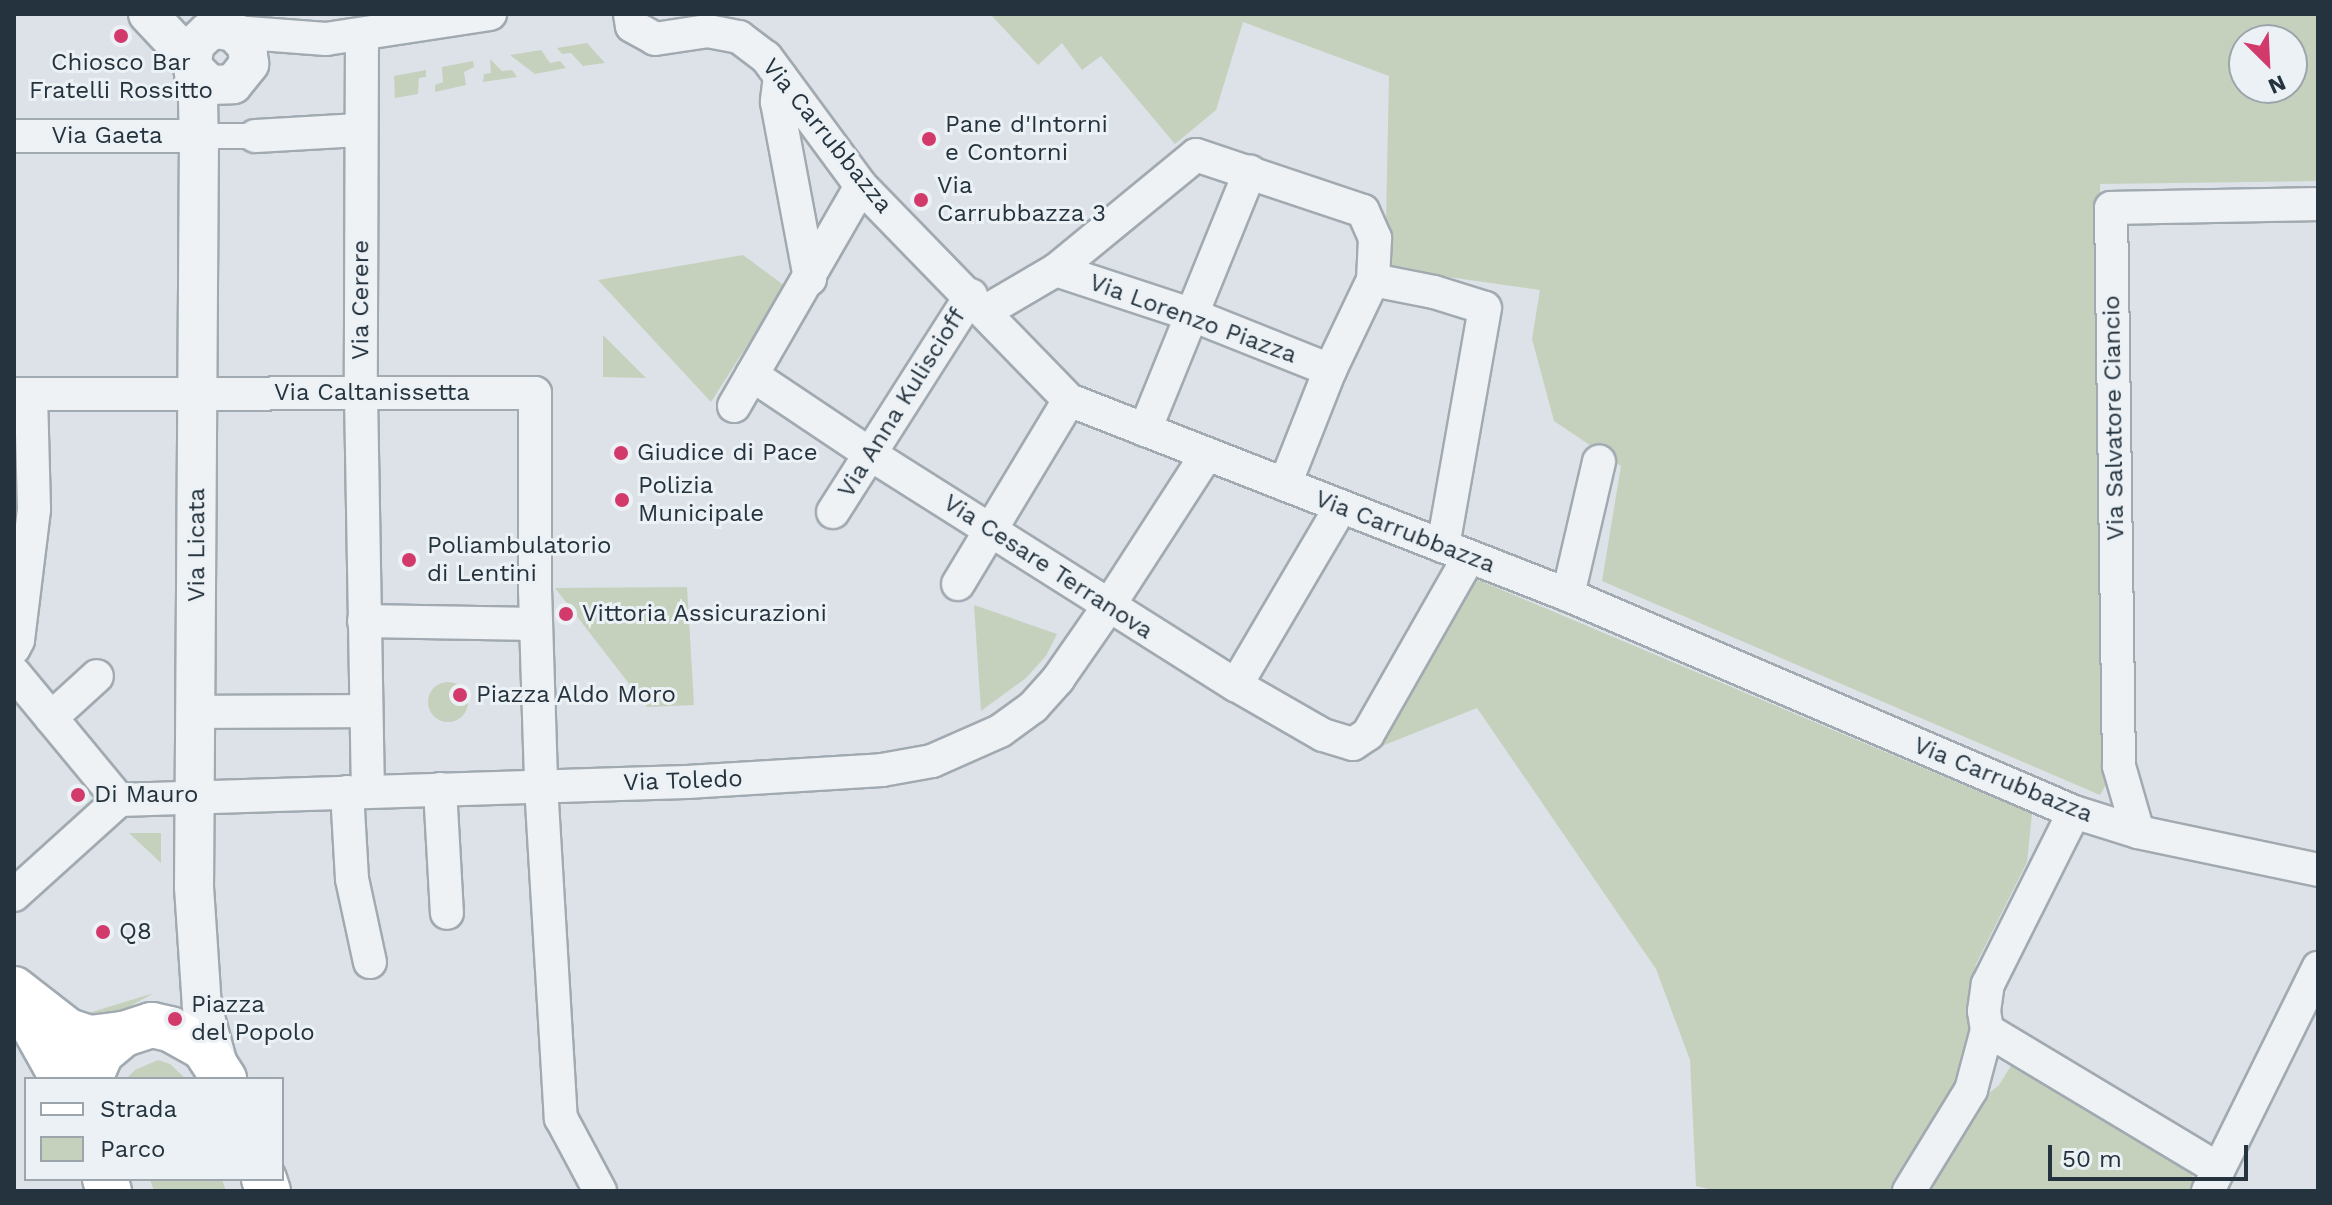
<!DOCTYPE html>
<html>
<head>
<meta charset="utf-8">
<style>
  body { margin:0 }
  #map { position:relative; width:2332px; height:1205px; overflow:hidden; background:#dce2e7; font-family:"Work Sans",sans-serif }
  div>[style] { position:absolute }
  [style*='--x'] { left:calc(var(--x)*1px); top:calc(var(--y)*1px); width:calc(var(--w)*1px); rotate:calc(var(--a)*1deg) }
  .green>* { inset:0; background:#c6d1bd }
  .round { border-radius:50% }
  .roads { filter:drop-shadow(2px 0 #a1aab1) drop-shadow(-2px 0 #a1aab1) drop-shadow(0 2px #a1aab1) drop-shadow(0 -2px #a1aab1) }
  .pedestrian>* { height:24px; margin:-12px; padding:0 12px; transform-origin:12px; border-radius:12px; background:#eff2f5 }
  .minor>* { height:32px; margin:-16px; padding:0 16px; transform-origin:16px; border-radius:16px; background:#eff2f5 }
  .tertiary>* { height:38px; margin:-19px; padding:0 19px; transform-origin:19px; border-radius:19px; background:#eff2f5 }
  .secondary>* { height:44px; margin:-22px; padding:0 22px; transform-origin:22px; border-radius:22px; background:#fff }
  .dots>* { width:22px; height:22px; translate:-50% -50%; box-sizing:border-box; border:4px solid #ebf1f5; border-radius:50% }
  span { translate:-50% -50%; white-space:nowrap; text-align:center; line-height:1.15; -webkit-text-stroke:6px #ebf1f5; paint-order:stroke }
  .poi-label { font-size:24px; color:#25333e }
  .left { translate:0 -50%; text-align:left }
  .street-label { font-size:24px; color:#25333e }
  .frame { position:absolute; inset:0; border:16px solid #25333e; pointer-events:none }
  .legend { position:absolute; left:24px; top:1077px; width:260px; height:104px; box-sizing:border-box; background:#ebf1f5; border:2px solid #9ca5ac; margin:0; padding:10px 14px; list-style:none; font-size:24px; color:#25333e }
  .legend li { display:flex; align-items:center; gap:16px; height:40px }
  .legend b { width:40px; border:2px solid #9ca5ac }
  .north { position:absolute; left:2228px; top:24px; width:80px; height:80px; box-sizing:border-box; background:#ebf1f5; border:2px solid #9ca5ac; border-radius:50%; rotate:156deg; font-size:22px; font-weight:700; line-height:32px; text-align:center; color:#25333e }
  .north::after { content:''; display:block; margin:auto; width:28px; height:36px; background:#d33a6c; clip-path:polygon(50% 0,100% 100%,50% 72%,0 100%) }
  .scale { position:absolute; left:2048px; top:1145px; width:200px; height:36px; box-sizing:border-box; border:4px solid #25333e; border-top:0; padding-left:10px; font-size:24px; line-height:28px; white-space:nowrap; color:#25333e; -webkit-text-stroke:6px #ebf1f5; paint-order:stroke }
</style>
</head>
<body>
<div id="map">
  <div class="green">
    <i style="clip-path:polygon(evenodd,990px 14px,2318px 14px,2318px 181px,2100px 184px,2112px 774px,2100px 795px,1602px 581px,1621px 466px,1554px 421px,1532px 339px,1540px 290px,1385px 268px,1389px 76px,1243px 22px,1216px 110px,1175px 144px,1101px 56px,1082px 70px,1062px 43px,1038px 65px,990px 14px,2244px 40px,2292px 40px,2292px 88px,2244px 88px,2244px 40px)"></i>
    <i style="clip-path:polygon(587px 43px,605px 63px,583px 66px,571px 53px,562px 54px,557px 48px)"></i>
    <i style="clip-path:polygon(541px 50px,550px 63px,560px 61px,566px 68px,535px 74px,510px 55px)"></i>
    <i style="clip-path:polygon(490px 59px,502px 71px,512px 70px,517px 77px,483px 82px,484px 74px,491px 73px)"></i>
    <i style="clip-path:polygon(473px 61px,474px 67px,464px 72px,466px 85px,435px 92px,435px 85px,443px 82px,442px 67px)"></i>
    <i style="clip-path:polygon(426px 70px,426px 77px,419px 78px,418px 94px,395px 98px,394px 76px)"></i>
    <i style="clip-path:polygon(743px 255px,785px 286px,711px 402px,598px 280px)"></i>
    <i style="clip-path:polygon(603px 335px,646px 378px,603px 377px)"></i>
    <i style="clip-path:polygon(1476px 579px,2032px 814px,2027px 862px,1976px 964px,1962px 1084px,1897px 1191px,1717px 1191px,1696px 1186px,1690px 1060px,1656px 969px,1477px 708px,1377px 748px)"></i>
    <i style="clip-path:polygon(687px 587px,694px 705px,647px 707px,555px 588px)"></i>
    <i style="clip-path:polygon(974px 605px,1057px 634px,1046px 656px,1026px 678px,981px 711px)"></i>
    <i class="round" style="left:428px;top:682px;width:40px;height:40px"></i>
    <i style="clip-path:polygon(129px 833px,161px 833px,161px 863px)"></i>
    <i style="clip-path:polygon(154px 993px,114px 1015px,82px 1015px)"></i>
    <i style="clip-path:polygon(2015px 1059px,2191px 1167px,2194px 1191px,1930px 1191px,1978px 1102px,1999px 1085px)"></i>
    <i style="clip-path:polygon(158px 1060px,170px 1064px,186px 1079px,126px 1079px,135px 1070px)"></i>
    <i style="clip-path:polygon(150px 1179px,222px 1179px,226px 1191px,154px 1191px)"></i>
  </div>
  <div class="roads">
    <div class="pedestrian">
      <i style="--x:199;--y:136;--w:56;--a:0"></i>
    </div>
    <div class="minor">
      <i style="--x:630;--y:14;--w:12;--a:81"></i>
      <i style="--x:632;--y:26;--w:26;--a:29"></i>
      <i style="--x:655;--y:39;--w:54;--a:-8.6"></i>
      <i style="--x:708;--y:31;--w:32;--a:11"></i>
      <i style="--x:739;--y:37;--w:34;--a:37"></i>
      <i style="--x:766;--y:57;--w:160;--a:53.6"></i>
      <i style="--x:861;--y:186;--w:298;--a:45.8"></i>
      <i style="--x:1069;--y:400;--w:536;--a:21.34"></i>
      <i style="--x:1568;--y:595;--w:551;--a:23.21"></i>
      <i style="--x:2074;--y:812;--w:67;--a:17.4"></i>
      <i style="--x:2138;--y:832;--w:184;--a:11.9"></i>
      <i style="--x:234;--y:32;--w:92;--a:4.4"></i>
      <i style="--x:326;--y:39;--w:166;--a:-8.7"></i>
      <i style="--x:362;--y:34;--w:360;--a:90.2"></i>
      <i style="--x:361;--y:394;--w:397;--a:89"></i>
      <i style="--x:780;--y:76;--w:26;--a:97"></i>
      <i style="--x:777;--y:102;--w:180;--a:79.4"></i>
      <i style="--x:14;--y:136;--w:185;--a:0"></i>
      <i style="--x:255;--y:136;--w:105;--a:-3.3"></i>
      <i style="--x:1056;--y:270;--w:141;--a:18.2"></i>
      <i style="--x:1190;--y:314;--w:151;--a:21.8"></i>
      <i style="--x:1373;--y:280;--w:62;--a:11.1"></i>
      <i style="--x:1434;--y:292;--w:53;--a:17.4"></i>
      <i style="--x:1485;--y:308;--w:242;--a:100"></i>
      <i style="--x:986;--y:311;--w:81;--a:-30.4"></i>
      <i style="--x:1056;--y:270;--w:181;--a:-39.4"></i>
      <i style="--x:1196;--y:155;--w:176;--a:18.5"></i>
      <i style="--x:1363;--y:211;--w:30;--a:66"></i>
      <i style="--x:1375;--y:238;--w:42;--a:92.7"></i>
      <i style="--x:1373;--y:280;--w:100;--a:115.5"></i>
      <i style="--x:1330;--y:370;--w:123;--a:111.5"></i>
      <i style="--x:752;--y:375;--w:142;--a:33.8"></i>
      <i style="--x:870;--y:454;--w:433;--a:32.3"></i>
      <i style="--x:1236;--y:685;--w:100;--a:29.9"></i>
      <i style="--x:1323;--y:735;--w:31;--a:17"></i>
      <i style="--x:1353;--y:744;--w:18;--a:-34"></i>
      <i style="--x:1368;--y:734;--w:204;--a:-60.3"></i>
      <i style="--x:14;--y:394;--w:521;--a:-0.11"></i>
      <i style="--x:535;--y:393;--w:196;--a:90"></i>
      <i style="--x:535;--y:589;--w:196;--a:88.2"></i>
      <i style="--x:541;--y:785;--w:334;--a:86.6"></i>
      <i style="--x:561;--y:1118;--w:83;--a:61.9"></i>
      <i style="--x:734;--y:406;--w:254;--a:-60"></i>
      <i style="--x:1145;--y:430;--w:279;--a:-67.9"></i>
      <i style="--x:833;--y:512;--w:257;--a:-57.5"></i>
      <i style="--x:958;--y:584;--w:215;--a:-58.9"></i>
      <i style="--x:1568;--y:595;--w:137;--a:-76.9"></i>
      <i style="--x:364;--y:621;--w:172;--a:1"></i>
      <i style="--x:14;--y:648;--w:9;--a:-63"></i>
      <i style="--x:18;--y:640;--w:132;--a:-83"></i>
      <i style="--x:34;--y:509;--w:115;--a:-91.5"></i>
      <i style="--x:14;--y:673;--w:165;--a:50.4"></i>
      <i style="--x:119;--y:800;--w:568;--a:-1.82"></i>
      <i style="--x:687;--y:782;--w:195;--a:-3.5"></i>
      <i style="--x:882;--y:770;--w:51;--a:-10.2"></i>
      <i style="--x:932;--y:761;--w:74;--a:-23.8"></i>
      <i style="--x:1000;--y:731;--w:41;--a:-36"></i>
      <i style="--x:1033;--y:707;--w:38;--a:-48"></i>
      <i style="--x:1058;--y:679;--w:88;--a:-55.2"></i>
      <i style="--x:1108;--y:607;--w:182;--a:-57.1"></i>
      <i style="--x:1236;--y:685;--w:207;--a:-59.5"></i>
      <i style="--x:196;--y:712;--w:169;--a:-0.3"></i>
      <i style="--x:51;--y:718;--w:62;--a:-42.4"></i>
      <i style="--x:440;--y:789;--w:124;--a:86.8"></i>
      <i style="--x:347;--y:792;--w:87;--a:86.7"></i>
      <i style="--x:352;--y:879;--w:85;--a:77.8"></i>
      <i style="--x:2138;--y:832;--w:69;--a:-106.1"></i>
      <i style="--x:2119;--y:766;--w:558;--a:-90.82"></i>
      <i style="--x:2111;--y:208;--w:207;--a:-1.1"></i>
      <i style="--x:14;--y:895;--w:142;--a:-42.1"></i>
      <i style="--x:1987;--y:1030;--w:270;--a:31"></i>
      <i style="--x:1909;--y:1191;--w:119;--a:-58.5"></i>
      <i style="--x:1971;--y:1090;--w:62;--a:-75.1"></i>
      <i style="--x:1987;--y:1030;--w:19;--a:-99"></i>
      <i style="--x:1984;--y:1011;--w:27;--a:-82"></i>
      <i style="--x:1988;--y:984;--w:192;--a:-63.4"></i>
      <i style="--x:2208;--y:1191;--w:249;--a:-63.7"></i>
    </div>
    <div class="tertiary">
      <i style="--x:148;--y:14;--w:64;--a:46.9"></i>
      <i style="--x:194;--y:69;--w:23;--a:45"></i>
      <i style="--x:210;--y:85;--w:23;--a:-2"></i>
      <i style="--x:233;--y:84;--w:26;--a:-51"></i>
      <i style="--x:249;--y:64;--w:18;--a:-96"></i>
      <i style="--x:247;--y:46;--w:19;--a:-133"></i>
      <i style="--x:234;--y:32;--w:17;--a:-170"></i>
      <i style="--x:217;--y:29;--w:9;--a:162"></i>
      <i style="--x:208;--y:32;--w:18;--a:137"></i>
      <i style="--x:195;--y:44;--w:17;--a:100"></i>
      <i style="--x:192;--y:61;--w:36;--a:81"></i>
      <i style="--x:198;--y:97;--w:39;--a:89"></i>
      <i style="--x:199;--y:136;--w:751;--a:90.38"></i>
      <i style="--x:194;--y:887;--w:119;--a:86.2"></i>
      <i style="--x:202;--y:1006;--w:61;--a:74.8"></i>
    </div>
    <div class="secondary">
      <i style="--x:14;--y:989;--w:68;--a:37.9"></i>
      <i style="--x:68;--y:1031;--w:23;--a:18"></i>
      <i style="--x:90;--y:1038;--w:34;--a:-7"></i>
      <i style="--x:21;--y:1004;--w:86;--a:60.8"></i>
      <i style="--x:90;--y:1079;--w:28;--a:-67"></i>
      <i style="--x:101;--y:1053;--w:30;--a:-40"></i>
      <i style="--x:124;--y:1034;--w:29;--a:-18"></i>
      <i style="--x:152;--y:1025;--w:18;--a:13"></i>
      <i style="--x:170;--y:1029;--w:39;--a:29"></i>
      <i style="--x:204;--y:1048;--w:37;--a:57"></i>
      <i style="--x:105;--y:1179;--w:13;--a:72"></i>
      <i style="--x:264;--y:1179;--w:13;--a:72"></i>
    </div>
  </div>
  <div class="dots">
    <i style="left:121px;top:36px;background:#d33a6c"></i>
    <i style="left:929px;top:139px;background:#d33a6c"></i>
    <i style="left:921px;top:200px;background:#d33a6c"></i>
    <i style="left:621px;top:453px;background:#d33a6c"></i>
    <i style="left:622px;top:500px;background:#d33a6c"></i>
    <i style="left:409px;top:560px;background:#d33a6c"></i>
    <i style="left:566px;top:614px;background:#d33a6c"></i>
    <i style="left:460px;top:695px;background:#d33a6c"></i>
    <i style="left:78px;top:795px;background:#d33a6c"></i>
    <i style="left:103px;top:932px;background:#d33a6c"></i>
    <i style="left:175px;top:1019px;background:#d33a6c"></i>
  </div>
  <div class="poi-label">
    <span style="left:121px;top:77px">Chiosco Bar<br>Fratelli Rossitto</span>
    <span class="left" style="left:945px;top:139px">Pane d'Intorni<br>e Contorni</span>
    <span class="left" style="left:937px;top:200px">Via<br>Carrubbazza 3</span>
    <span class="left" style="left:637px;top:453px">Giudice di Pace</span>
    <span class="left" style="left:638px;top:500px">Polizia<br>Municipale</span>
    <span class="left" style="left:427px;top:560px">Poliambulatorio<br>di Lentini</span>
    <span class="left" style="left:582px;top:614px">Vittoria Assicurazioni</span>
    <span class="left" style="left:476px;top:695px">Piazza Aldo Moro</span>
    <span class="left" style="left:94px;top:795px">Di Mauro</span>
    <span class="left" style="left:119px;top:932px">Q8</span>
    <span class="left" style="left:191px;top:1019px">Piazza<br>del Popolo</span>
  </div>
  <div class="street-label">
    <span style="left:107px;top:136px">Via Gaeta</span>
    <span style="left:827px;top:136px;rotate:51deg">Via Carrubbazza</span>
    <span style="left:361px;top:300px;rotate:-90deg">Via Cerere</span>
    <span style="left:1193px;top:319px;rotate:20deg">Via Lorenzo Piazza</span>
    <span style="left:372px;top:393px">Via Caltanissetta</span>
    <span style="left:902px;top:403px;rotate:-58deg">Via Anna Kuliscioff</span>
    <span style="left:2114px;top:418px;rotate:-91deg">Via Salvatore Ciancio</span>
    <span style="left:1405px;top:532px;rotate:21deg">Via Carrubbazza</span>
    <span style="left:197px;top:545px;rotate:-90deg">Via Licata</span>
    <span style="left:1048px;top:567px;rotate:33deg">Via Cesare Terranova</span>
    <span style="left:2003px;top:780px;rotate:22deg">Via Carrubbazza</span>
    <span style="left:683px;top:781px;rotate:-2deg">Via Toledo</span>
  </div>
  <div class="frame"></div>
  <ul class="legend">
  <li><b style="height:10px;background:#fff"></b>Strada</li>
  <li><b style="height:22px;background:#c6d1bd"></b>Parco</li>
  </ul>
  <div class="north">N</div>
  <div class="scale">50 m</div>
</div>
</body>
</html>
